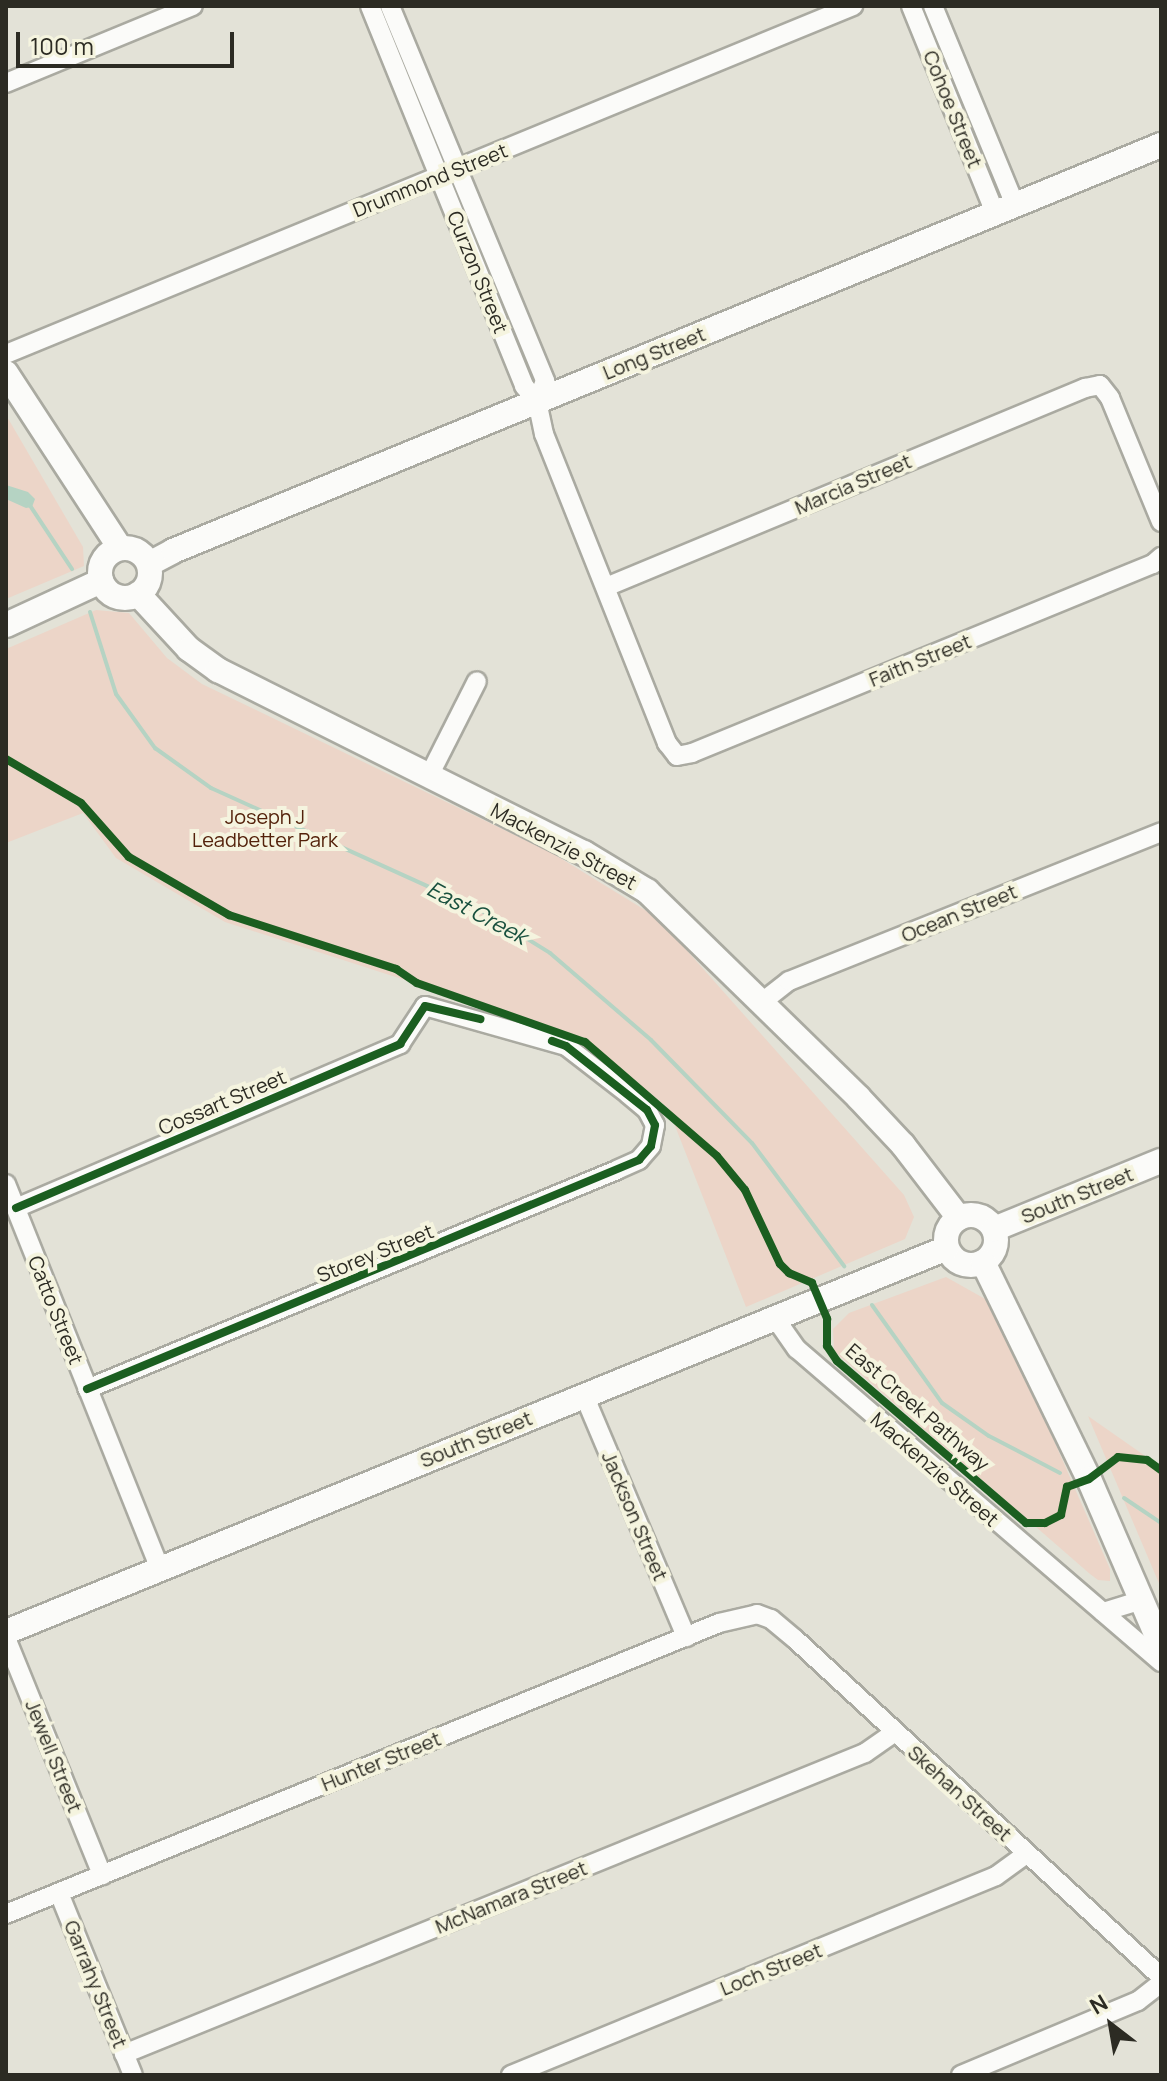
<!DOCTYPE html>
<html>
<head>
<meta charset="utf-8">
<style>
  body { margin:0 }
  #map { position:relative; width:1167px; height:2081px; overflow:hidden; background:#e3e2d7; font-family:Manrope,sans-serif }
  div>[style] { position:absolute }
  [style*='--x'] { left:calc(var(--x)*1px); top:calc(var(--y)*1px); width:calc(var(--w)*1px); rotate:calc(var(--a)*1deg) }
  .green>* { inset:0; background:#ecd5c8 }
  .water>* { inset:0; background:#b5d3c3 }
  .stream>* { height:4px; margin:-2px; padding:0 2px; transform-origin:2px; border-radius:2px; background:#b5d3c3 }
  .roads { filter:drop-shadow(2px 0 #aaaaa1) drop-shadow(-2px 0 #aaaaa1) drop-shadow(0 2px #aaaaa1) drop-shadow(0 -2px #aaaaa1) }
  .street>* { height:18px; margin:-9px; padding:0 9px; transform-origin:9px; border-radius:9px; background:#fbfbf9 }
  .secondary>* { height:24px; margin:-12px; padding:0 12px; transform-origin:12px; border-radius:12px; background:#fbfbf9 }
  .secondary>.ring { margin:-12px; padding:0; box-sizing:content-box; background:none; border:24px solid #fbfbf9; border-radius:50% }
  .cycleway>* { height:8px; margin:-4px; padding:0 4px; transform-origin:4px; border-radius:4px; background:#1b5e20 }
  span { translate:-50% -50%; white-space:nowrap; text-align:center; line-height:1.15; -webkit-text-stroke:8px #f5f4df; paint-order:stroke }
  .street-label { font-size:20px; color:#2c2b23 }
  .park-label { font-size:20px; color:#53210a }
  .water-label { font-size:22px; color:#174f3d; font-style:italic }
  .frame { position:absolute; inset:0; border:8px solid #2c2b23; pointer-events:none }
  .north { position:absolute; left:1071px; top:1985px; width:80px; height:80px; -webkit-text-stroke:6px #f5f4df; paint-order:stroke; rotate:329deg; font-size:22px; font-weight:700; line-height:32px; text-align:center; color:#2c2b23 }
  .north::after { content:''; display:block; margin:auto; width:28px; height:36px; background:#2c2b23; clip-path:polygon(50% 0,100% 100%,50% 72%,0 100%) }
  .scale { position:absolute; left:16px; top:32px; width:218px; height:36px; box-sizing:border-box; border:4px solid #2c2b23; border-top:0; padding-left:10px; font-size:24px; line-height:28px; white-space:nowrap; color:#2c2b23; -webkit-text-stroke:6px #f5f4df; paint-order:stroke }
</style>
</head>
<body>
<div id="map">
  <div class="green">
    <i style="clip-path:polygon(6px 415px,83px 547px,84px 566px,6px 599px)"></i>
    <i style="clip-path:polygon(96px 610px,129px 613px,167px 658px,202px 684px,552px 853px,658px 918px,904px 1195px,914px 1217px,905px 1239px,746px 1307px,668px 1108px,584px 1038px,225px 922px,116px 858px,83px 813px,6px 843px,6px 649px)"></i>
    <i style="clip-path:polygon(946px 1277px,987px 1300px,1021px 1365px,1110px 1569px,1110px 1581px,1098px 1580px,1090px 1574px,834px 1351px,833px 1329px,849px 1313px)"></i>
    <i style="clip-path:polygon(1088px 1416px,1161px 1467px,1161px 1588px)"></i>
  </div>
  <div class="water">
    <i style="clip-path:polygon(6px 485px,28px 492px,35px 499px,32px 507px,26px 508px,6px 499px)"></i>
  </div>
  <div class="stream">
    <i style="--x:29;--y:504;--w:78;--a:56.5"></i>
    <i style="--x:90;--y:612;--w:86;--a:72.4"></i>
    <i style="--x:116;--y:694;--w:67;--a:54.2"></i>
    <i style="--x:155;--y:748;--w:69;--a:35.5"></i>
    <i style="--x:211;--y:788;--w:300;--a:24.4"></i>
    <i style="--x:484;--y:912;--w:78;--a:31.8"></i>
    <i style="--x:550;--y:953;--w:133;--a:40.7"></i>
    <i style="--x:651;--y:1040;--w:144;--a:45.6"></i>
    <i style="--x:752;--y:1143;--w:154;--a:53.2"></i>
    <i style="--x:872;--y:1305;--w:120;--a:54.5"></i>
    <i style="--x:942;--y:1403;--w:57;--a:35.1"></i>
    <i style="--x:989;--y:1436;--w:80;--a:27.5"></i>
    <i style="--x:1124;--y:1498;--w:45;--a:34"></i>
  </div>
  <div class="roads">
    <div class="street">
      <i style="--x:370;--y:6;--w:410;--a:67.9"></i>
      <i style="--x:524;--y:386;--w:20;--a:49"></i>
      <i style="--x:390;--y:6;--w:406;--a:67.5"></i>
      <i style="--x:545;--y:381;--w:22;--a:112"></i>
      <i style="--x:537;--y:401;--w:34;--a:78"></i>
      <i style="--x:544;--y:434;--w:333;--a:68.3"></i>
      <i style="--x:667;--y:743;--w:16;--a:52"></i>
      <i style="--x:677;--y:756;--w:15;--a:-11"></i>
      <i style="--x:692;--y:753;--w:498;--a:-22.3"></i>
      <i style="--x:1153;--y:564;--w:11;--a:-41"></i>
      <i style="--x:911;--y:6;--w:223;--a:67.9"></i>
      <i style="--x:933;--y:6;--w:215;--a:67.6"></i>
      <i style="--x:6;--y:83;--w:202;--a:-22.4"></i>
      <i style="--x:6;--y:354;--w:916;--a:-22.34"></i>
      <i style="--x:606;--y:587;--w:519;--a:-22.56"></i>
      <i style="--x:1085;--y:388;--w:15;--a:-11"></i>
      <i style="--x:1100;--y:385;--w:16;--a:52"></i>
      <i style="--x:1110;--y:398;--w:134;--a:67.6"></i>
      <i style="--x:429;--y:776;--w:106;--a:-63.2"></i>
      <i style="--x:762;--y:1002;--w:34;--a:-38"></i>
      <i style="--x:789;--y:981;--w:401;--a:-21.8"></i>
      <i style="--x:6;--y:1184;--w:415;--a:68.2"></i>
      <i style="--x:16;--y:1208;--w:418;--a:-23.1"></i>
      <i style="--x:400;--y:1044;--w:45;--a:-56.7"></i>
      <i style="--x:425;--y:1006;--w:147;--a:15.8"></i>
      <i style="--x:566;--y:1046;--w:78;--a:37.7"></i>
      <i style="--x:628;--y:1094;--w:25;--a:40"></i>
      <i style="--x:647;--y:1110;--w:17;--a:62"></i>
      <i style="--x:655;--y:1125;--w:21;--a:101"></i>
      <i style="--x:651;--y:1146;--w:18;--a:131"></i>
      <i style="--x:639;--y:1160;--w:24;--a:156"></i>
      <i style="--x:617;--y:1170;--w:573;--a:157.55"></i>
      <i style="--x:775;--y:1318;--w:38;--a:55"></i>
      <i style="--x:797;--y:1349;--w:480;--a:40.7"></i>
      <i style="--x:584;--y:1395;--w:263;--a:67.1"></i>
      <i style="--x:1103;--y:1612;--w:38;--a:-17"></i>
      <i style="--x:6;--y:1638;--w:256;--a:67.9"></i>
      <i style="--x:59;--y:1893;--w:196;--a:67.9"></i>
      <i style="--x:6;--y:1914;--w:770;--a:-22.2"></i>
      <i style="--x:719;--y:1623;--w:39;--a:-13"></i>
      <i style="--x:757;--y:1614;--w:15;--a:20"></i>
      <i style="--x:771;--y:1619;--w:31;--a:40"></i>
      <i style="--x:795;--y:1639;--w:498;--a:42.7"></i>
      <i style="--x:124;--y:2054;--w:800;--a:-22.11"></i>
      <i style="--x:865;--y:1753;--w:35;--a:-35"></i>
      <i style="--x:511;--y:2075;--w:524;--a:-22.31"></i>
      <i style="--x:996;--y:1876;--w:37;--a:-36"></i>
      <i style="--x:961;--y:2075;--w:192;--a:-22.7"></i>
      <i style="--x:1138;--y:2001;--w:29;--a:-38"></i>
    </div>
    <div class="secondary">
      <i style="--x:6;--y:373;--w:209;--a:56.9"></i>
      <i class="ring" style="left:100px;top:548px;width:26px;height:26px"></i>
      <i style="--x:149;--y:564;--w:27;--a:-28"></i>
      <i style="--x:173;--y:551;--w:1068;--a:-22.34"></i>
      <i style="--x:138;--y:594;--w:75;--a:47.2"></i>
      <i style="--x:189;--y:649;--w:36;--a:36"></i>
      <i style="--x:218;--y:670;--w:409;--a:26.6"></i>
      <i style="--x:584;--y:853;--w:74;--a:31.1"></i>
      <i style="--x:647;--y:891;--w:295;--a:44.3"></i>
      <i style="--x:858;--y:1097;--w:66;--a:46.8"></i>
      <i style="--x:903;--y:1145;--w:92;--a:52.5"></i>
      <i style="--x:6;--y:625;--w:105;--a:-24.9"></i>
      <i class="ring" style="left:946px;top:1215px;width:26px;height:26px"></i>
      <i style="--x:994;--y:1229;--w:180;--a:-22.2"></i>
      <i style="--x:983;--y:1262;--w:242;--a:64"></i>
      <i style="--x:1089;--y:1479;--w:181;--a:66.6"></i>
      <i style="--x:6;--y:1632;--w:1016;--a:-22.2"></i>
    </div>
  </div>
  <div class="cycleway">
    <i style="--x:6;--y:759;--w:87;--a:30.4"></i>
    <i style="--x:81;--y:803;--w:72;--a:48.4"></i>
    <i style="--x:129;--y:857;--w:116;--a:30.1"></i>
    <i style="--x:229;--y:915;--w:176;--a:17.9"></i>
    <i style="--x:396;--y:969;--w:25;--a:34"></i>
    <i style="--x:417;--y:983;--w:178;--a:19.4"></i>
    <i style="--x:585;--y:1042;--w:174;--a:40.8"></i>
    <i style="--x:717;--y:1156;--w:44;--a:50.5"></i>
    <i style="--x:745;--y:1190;--w:82;--a:64.7"></i>
    <i style="--x:780;--y:1264;--w:13;--a:45"></i>
    <i style="--x:789;--y:1273;--w:25;--a:23"></i>
    <i style="--x:812;--y:1283;--w:39;--a:67"></i>
    <i style="--x:827;--y:1319;--w:27;--a:90"></i>
    <i style="--x:827;--y:1346;--w:18;--a:56"></i>
    <i style="--x:837;--y:1361;--w:249;--a:40.6"></i>
    <i style="--x:1026;--y:1523;--w:19;--a:0"></i>
    <i style="--x:1045;--y:1523;--w:18;--a:-27"></i>
    <i style="--x:1061;--y:1515;--w:29;--a:-78"></i>
    <i style="--x:1067;--y:1487;--w:23;--a:-20"></i>
    <i style="--x:1089;--y:1479;--w:36;--a:-37"></i>
    <i style="--x:1118;--y:1457;--w:29;--a:6"></i>
    <i style="--x:1147;--y:1460;--w:17;--a:36"></i>
    <i style="--x:16;--y:1208;--w:418;--a:-23.1"></i>
    <i style="--x:400;--y:1044;--w:45;--a:-56.7"></i>
    <i style="--x:425;--y:1006;--w:57;--a:13.3"></i>
    <i style="--x:87;--y:1389;--w:598;--a:-22.53"></i>
    <i style="--x:639;--y:1160;--w:18;--a:-49"></i>
    <i style="--x:651;--y:1146;--w:21;--a:-79"></i>
    <i style="--x:655;--y:1125;--w:17;--a:-118"></i>
    <i style="--x:647;--y:1110;--w:103;--a:-141.7"></i>
    <i style="--x:566;--y:1046;--w:15;--a:-160"></i>
  </div>
  <div class="street-label">
    <span style="left:953px;top:109px;rotate:68deg">Cohoe Street</span>
    <span style="left:430px;top:180px;rotate:-22deg">Drummond Street</span>
    <span style="left:478px;top:272px;rotate:68deg">Curzon Street</span>
    <span style="left:654px;top:353px;rotate:-22deg">Long Street</span>
    <span style="left:853px;top:484px;rotate:-23deg">Marcia Street</span>
    <span style="left:920px;top:660px;rotate:-22deg">Faith Street</span>
    <span style="left:564px;top:846px;rotate:28deg">Mackenzie Street</span>
    <span style="left:959px;top:913px;rotate:-22deg">Ocean Street</span>
    <span style="left:222px;top:1102px;rotate:-23deg">Cossart Street</span>
    <span style="left:1077px;top:1195px;rotate:-22deg">South Street</span>
    <span style="left:375px;top:1253px;rotate:-22deg">Storey Street</span>
    <span style="left:56px;top:1310px;rotate:68deg">Catto Street</span>
    <span style="left:918px;top:1407px;rotate:41deg">East Creek Pathway</span>
    <span style="left:476px;top:1439px;rotate:-22deg">South Street</span>
    <span style="left:935px;top:1469px;rotate:41deg">Mackenzie Street</span>
    <span style="left:635px;top:1516px;rotate:67deg">Jackson Street</span>
    <span style="left:54px;top:1756px;rotate:68deg">Jewell Street</span>
    <span style="left:381px;top:1761px;rotate:-22deg">Hunter Street</span>
    <span style="left:960px;top:1793px;rotate:42deg">Skehan Street</span>
    <span style="left:511px;top:1897px;rotate:-22deg">McNamara Street</span>
    <span style="left:771px;top:1969px;rotate:-22deg">Loch Street</span>
    <span style="left:96px;top:1984px;rotate:68deg">Garrahy Street</span>
  </div>
  <div class="park-label">
    <span style="left:265px;top:828px">Joseph J<br>Leadbetter Park</span>
  </div>
  <div class="water-label">
    <span style="left:477px;top:913px;rotate:28deg">East Creek</span>
  </div>
  <div class="frame"></div>
  <div class="north">N</div>
  <div class="scale">100 m</div>
</div>
</body>
</html>
